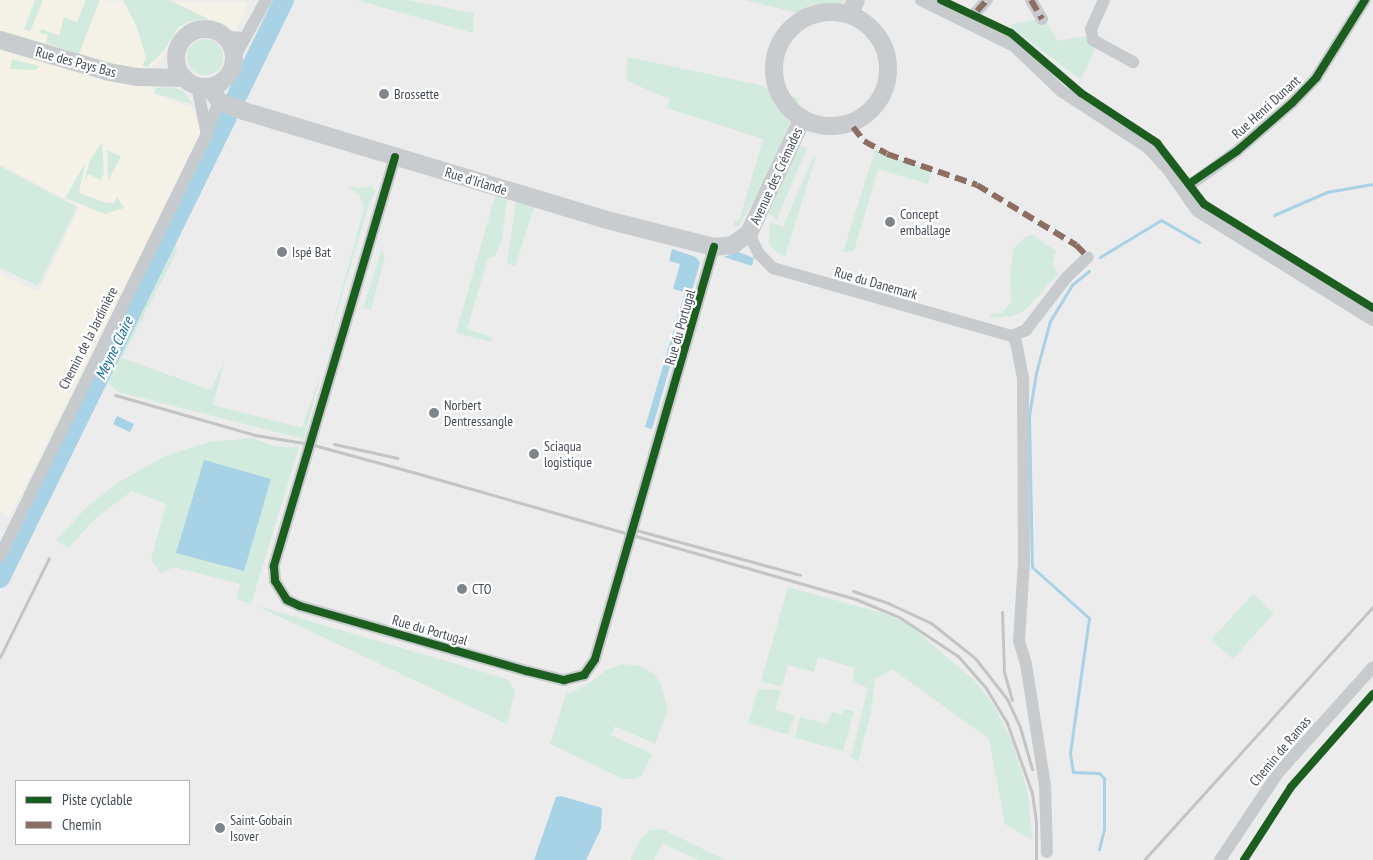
<!DOCTYPE html>
<html>
<head>
<meta charset="utf-8">
<style>
  body { margin:0 }
  #map { position:relative; width:1373px; height:860px; overflow:hidden; background:#edecec; font-family:"PT Sans Narrow",sans-serif }
  div>[style] { position:absolute }
  [style*='--x'] { left:calc(var(--x)*1px); top:calc(var(--y)*1px); width:calc(var(--w)*1px); rotate:calc(var(--a)*1deg) }
  .commercial>* { inset:0; background:#f4f2e7 }
  .green>* { inset:0; background:#d2ebde }
  .round { border-radius:50% }
  .water>* { inset:0; background:#a8d2e6 }
  .stream>* { height:3px; margin:-1.5px; padding:0 1.5px; transform-origin:1.5px; border-radius:1.5px; background:#a8d2e6 }
  .river>* { height:20px; margin:-10px; padding:0 10px; transform-origin:10px; border-radius:10px; background:#a8d2e6 }
  .street>* { height:12px; margin:-6px; padding:0 6px; transform-origin:6px; border-radius:6px; background:#c8cbcd }
  .secondary>* { height:18px; margin:-9px; padding:0 9px; transform-origin:9px; border-radius:9px; background:#c9ccce }
  .secondary>.ring { margin:-9px; padding:0; box-sizing:content-box; background:none; border:18px solid #c9ccce; border-radius:50% }
  .rail>* { height:3px; margin:-1.5px; padding:0 1.5px; transform-origin:1.5px; border-radius:1.5px; background:#c2c4c6 }
  .quiet>* { height:6px; margin-top:-3px; transform-origin:0; background:repeating-linear-gradient(90deg,#8d6e63 0 12px,transparent 0 18px) }
  .cycleway>* { height:8px; margin:-4px; padding:0 4px; transform-origin:4px; border-radius:4px; background:#1b5e20 }
  .dots>* { width:14px; height:14px; translate:-50% -50%; box-sizing:border-box; border:2px solid #fff; border-radius:50% }
  span { translate:-50% -50%; white-space:nowrap; text-align:center; line-height:1.15; -webkit-text-stroke:4.5px #fff; paint-order:stroke }
  .street-label { font-size:14px; color:#454c57 }
  .poi-label { font-size:14px; color:#454c57 }
  .left { translate:0 -50%; text-align:left }
  .water-label { font-size:15px; color:#156e9a; font-style:italic }
  .legend { position:absolute; left:15px; top:780px; width:175px; height:65px; box-sizing:border-box; background:#fff; border:1px solid #b5b7bc; margin:0; padding:6px 9px; list-style:none; font-size:15px; color:#454c57 }
  .legend li { display:flex; align-items:center; gap:10px; height:25px }
  .legend b { width:25px; border:1px solid #b5b7bc }
</style>
</head>
<body>
<div id="map">
  <div class="commercial">
    <i style="clip-path:polygon(0 0,248px 2px,236px 31px,212px 19px,180px 28px,163px 56px,149px 70px,154px 94px,192px 108px,202px 134px,9px 516px,0 511px,0 274px,39px 292px,80px 207px,0 164px)"></i>
  </div>
  <div class="green">
    <i style="clip-path:polygon(35px 0,43px 0,30px 32px,24px 29px)"></i>
    <i style="clip-path:polygon(86px 0,100px 0,79px 54px,46px 43px,48px 35px,39px 33px,42px 29px,59px 36px,64px 17px,77px 22px)"></i>
    <i style="clip-path:polygon(123px 0,169px 0,209px 19px,189px 22px,179px 27px,162px 53px,147px 67px,142px 66px,146px 58px,137px 27px)"></i>
    <i style="clip-path:polygon(356px 0,407px 0,474px 13px,473px 33px)"></i>
    <i style="clip-path:polygon(745px 0,845px 0,840px 7px,812px 4px,798px 13px)"></i>
    <i style="clip-path:polygon(1044px 18px,1058px 41px,1085px 36px,1095px 49px,1081px 80px,1008px 25px)"></i>
    <i class="round" style="left:187px;top:39px;width:36px;height:36px"></i>
    <i style="clip-path:polygon(627px 57px,756px 84px,800px 99px,766px 179px,739px 226px,733px 227px,735px 220px,739px 221px,763px 139px,667px 108px,670px 99px,627px 81px)"></i>
    <i style="clip-path:polygon(12px 59px,39px 66px,40px 66px,35px 70px,10px 69px)"></i>
    <i style="clip-path:polygon(170px 87px,184px 91px,192px 104px,154px 93px,156px 88px)"></i>
    <i style="clip-path:polygon(107px 141px,107px 150px,121px 156px,108px 181px)"></i>
    <i style="clip-path:polygon(102px 142px,104px 174px,101px 180px,88px 174px,84px 182px,90px 160px)"></i>
    <i style="clip-path:polygon(798px 145px,807px 148px,777px 219px,769px 214px)"></i>
    <i style="clip-path:polygon(875px 150px,932px 171px,928px 184px,878px 169px,854px 251px,843px 252px)"></i>
    <i style="clip-path:polygon(814px 155px,816px 156px,785px 257px,774px 250px,769px 243px,770px 222px,783px 227px)"></i>
    <i style="clip-path:polygon(85px 163px,79px 193px,107px 203px,114px 203px,117px 197px,124px 208px,105px 214px,65px 198px)"></i>
    <i style="clip-path:polygon(0 166px,77px 207px,38px 286px,0 268px)"></i>
    <i style="clip-path:polygon(371px 185px,375px 192px,368px 207px,324px 356px,364px 208px,360px 196px,348px 186px,364px 188px)"></i>
    <i style="clip-path:polygon(495px 196px,507px 200px,502px 240px,494px 257px,488px 258px,467px 329px,492px 337px,491px 342px,456px 333px)"></i>
    <i style="clip-path:polygon(516px 202px,534px 207px,515px 267px,507px 263px)"></i>
    <i style="clip-path:polygon(1033px 235px,1056px 251px,1052px 265px,1059px 273px,1025px 310px,1013px 316px,990px 318px,992px 314px,1002px 313px,1012px 301px,1010px 277px,1013px 249px,1026px 236px)"></i>
    <i style="clip-path:polygon(175px 238px,177px 251px,122px 358px,211px 390px,225px 359px,213px 405px,302px 428px,321px 373px,304px 439px,118px 392px,107px 382px)"></i>
    <i style="clip-path:polygon(382px 249px,385px 257px,371px 310px,363px 308px)"></i>
    <i style="clip-path:polygon(252px 438px,277px 447px,299px 447px,251px 604px,236px 599px,240px 584px,174px 567px,161px 573px,151px 560px,166px 504px,132px 491px,96px 518px,68px 548px,56px 540px,88px 506px,119px 482px,165px 456px,209px 442px)"></i>
    <i style="clip-path:polygon(788px 587px,886px 614px,909px 625px,973px 679px,993px 704px,1012px 742px,1027px 789px,1033px 841px,1005px 824px,989px 739px,892px 669px,875px 679px,871px 712px,858px 762px,851px 757px,868px 688px,852px 682px,855px 668px,818px 657px,814px 672px,788px 665px,782px 687px,761px 681px)"></i>
    <i style="clip-path:polygon(1253px 594px,1274px 613px,1233px 659px,1211px 640px)"></i>
    <i style="clip-path:polygon(255px 605px,507px 679px,515px 691px,507px 724px)"></i>
    <i style="clip-path:polygon(624px 664px,640px 666px,654px 674px,661px 684px,668px 710px,655px 744px,615px 726px,611px 735px,652px 754px,642px 775px,634px 779px,623px 779px,550px 744px,566px 694px,585px 686px,608px 669px)"></i>
    <i style="clip-path:polygon(758px 689px,781px 690px,775px 710px,795px 715px,788px 735px,748px 723px)"></i>
    <i style="clip-path:polygon(844px 709px,854px 711px,843px 751px,795px 738px,800px 717px,827px 724px,832px 712px,842px 715px)"></i>
    <i style="clip-path:polygon(662px 829px,725px 860px,698px 860px,662px 843px,654px 860px,630px 860px,642px 837px,650px 830px)"></i>
  </div>
  <div class="water">
    <i style="clip-path:polygon(672px 249px,696px 257px,700px 263px,652px 429px,645px 427px,685px 292px,673px 289px,680px 264px,669px 261px)"></i>
    <i style="clip-path:polygon(738px 252px,754px 258px,752px 266px,724px 257px)"></i>
    <i style="clip-path:polygon(117px 416px,134px 424px,130px 432px,113px 424px)"></i>
    <i style="clip-path:polygon(204px 460px,271px 479px,244px 571px,176px 553px)"></i>
    <i style="clip-path:polygon(561px 796px,602px 808px,601px 829px,586px 860px,534px 860px,556px 797px)"></i>
  </div>
  <div class="stream">
    <i style="--x:1274;--y:215;--w:58;--a:-23.5"></i>
    <i style="--x:1327;--y:192;--w:47;--a:-9.9"></i>
    <i style="--x:1100;--y:257;--w:71;--a:-31.2"></i>
    <i style="--x:1161;--y:220;--w:44;--a:30.1"></i>
    <i style="--x:1089;--y:271;--w:22;--a:141"></i>
    <i style="--x:1072;--y:285;--w:42;--a:121.4"></i>
    <i style="--x:1050;--y:321;--w:54;--a:105.1"></i>
    <i style="--x:1036;--y:373;--w:44;--a:99.2"></i>
    <i style="--x:1029;--y:416;--w:151;--a:88.9"></i>
    <i style="--x:1032;--y:567;--w:76;--a:41.8"></i>
    <i style="--x:1089;--y:618;--w:136;--a:98"></i>
    <i style="--x:1070;--y:753;--w:19;--a:81"></i>
    <i style="--x:1073;--y:772;--w:26;--a:2"></i>
    <i style="--x:1099;--y:773;--w:7;--a:45"></i>
    <i style="--x:1104;--y:778;--w:51;--a:90"></i>
    <i style="--x:1104;--y:829;--w:21;--a:104"></i>
  </div>
  <div class="river">
    <i style="--x:236;--y:98;--w:109;--a:-63.9"></i>
    <i style="--x:0;--y:578;--w:514;--a:-63.78"></i>
  </div>
  <div class="street">
    <i style="--x:921;--y:0;--w:104;--a:26.3"></i>
    <i style="--x:1014;--y:46;--w:65;--a:43.8"></i>
    <i style="--x:1061;--y:91;--w:103;--a:33.1"></i>
    <i style="--x:1147;--y:147;--w:34;--a:47"></i>
    <i style="--x:1170;--y:172;--w:47;--a:55.3"></i>
    <i style="--x:1197;--y:211;--w:207;--a:31.8"></i>
    <i style="--x:1031;--y:0;--w:22;--a:60"></i>
    <i style="--x:1104;--y:0;--w:32;--a:114"></i>
    <i style="--x:1091;--y:29;--w:11;--a:80"></i>
    <i style="--x:1093;--y:40;--w:46;--a:28.8"></i>
    <i style="--x:977;--y:11;--w:15;--a:-48"></i>
    <i style="--x:226;--y:37;--w:18;--a:3"></i>
    <i style="--x:234;--y:58;--w:66;--a:-61.1"></i>
    <i style="--x:197;--y:86;--w:45;--a:78.4"></i>
    <i style="--x:395;--y:157;--w:427;--a:106.5"></i>
    <i style="--x:274;--y:566;--w:15;--a:86"></i>
    <i style="--x:275;--y:581;--w:22;--a:58"></i>
    <i style="--x:287;--y:600;--w:14;--a:25"></i>
    <i style="--x:300;--y:606;--w:236;--a:16"></i>
    <i style="--x:527;--y:671;--w:38;--a:14"></i>
    <i style="--x:564;--y:680;--w:21;--a:-14"></i>
    <i style="--x:584;--y:675;--w:19;--a:-55"></i>
    <i style="--x:595;--y:659;--w:429;--a:-73.9"></i>
    <i style="--x:1183;--y:190;--w:67;--a:-35.8"></i>
    <i style="--x:1237;--y:151;--w:73;--a:-41.1"></i>
    <i style="--x:1292;--y:103;--w:35;--a:-46"></i>
    <i style="--x:1316;--y:78;--w:92;--a:-57.9"></i>
    <i style="--x:749;--y:233;--w:23;--a:65"></i>
    <i style="--x:759;--y:254;--w:20;--a:45"></i>
    <i style="--x:773;--y:268;--w:248;--a:15.9"></i>
    <i style="--x:1012;--y:336;--w:7;--a:56"></i>
    <i style="--x:1016;--y:342;--w:38;--a:79"></i>
    <i style="--x:1023;--y:379;--w:182;--a:89.7"></i>
    <i style="--x:1024;--y:561;--w:80;--a:93.6"></i>
    <i style="--x:1019;--y:641;--w:24;--a:73"></i>
    <i style="--x:1026;--y:664;--w:122;--a:81.1"></i>
    <i style="--x:1045;--y:785;--w:67;--a:88.3"></i>
    <i style="--x:1012;--y:336;--w:15;--a:-23"></i>
    <i style="--x:1026;--y:330;--w:66;--a:-52.4"></i>
    <i style="--x:1066;--y:278;--w:30;--a:-44"></i>
    <i style="--x:0;--y:556;--w:469;--a:-63.9"></i>
    <i style="--x:206;--y:135;--w:36;--a:-69"></i>
    <i style="--x:1220;--y:860;--w:105;--a:-56.3"></i>
    <i style="--x:1278;--y:773;--w:142;--a:-48.1"></i>
  </div>
  <div class="secondary">
    <i class="ring" style="left:774px;top:12px;width:96px;height:96px"></i>
    <i style="--x:850;--y:14;--w:15;--a:-67"></i>
    <i class="ring" style="left:176px;top:29px;width:40px;height:40px"></i>
    <i style="--x:0;--y:40;--w:114;--a:16.4"></i>
    <i style="--x:109;--y:72;--w:29;--a:10"></i>
    <i style="--x:138;--y:77;--w:46;--a:1.2"></i>
    <i style="--x:209;--y:87;--w:17;--a:54"></i>
    <i style="--x:219;--y:101;--w:27;--a:22"></i>
    <i style="--x:244;--y:111;--w:383;--a:16.7"></i>
    <i style="--x:611;--y:221;--w:106;--a:14.2"></i>
    <i style="--x:714;--y:247;--w:19;--a:-6"></i>
    <i style="--x:733;--y:245;--w:20;--a:-37"></i>
    <i style="--x:749;--y:233;--w:125;--a:-64.9"></i>
  </div>
  <div class="rail">
    <i style="--x:115;--y:395;--w:146;--a:15.9"></i>
    <i style="--x:255;--y:435;--w:56;--a:9.3"></i>
    <i style="--x:310;--y:444;--w:110;--a:15.3"></i>
    <i style="--x:416;--y:473;--w:460;--a:16"></i>
    <i style="--x:858;--y:600;--w:44;--a:22.5"></i>
    <i style="--x:899;--y:617;--w:71;--a:33.5"></i>
    <i style="--x:958;--y:656;--w:43;--a:48.8"></i>
    <i style="--x:986;--y:688;--w:41;--a:59"></i>
    <i style="--x:1007;--y:723;--w:74;--a:70.3"></i>
    <i style="--x:1032;--y:793;--w:28;--a:82"></i>
    <i style="--x:1036;--y:821;--w:39;--a:90"></i>
    <i style="--x:334;--y:444;--w:65;--a:12.5"></i>
    <i style="--x:636;--y:530;--w:170;--a:15.3"></i>
    <i style="--x:853;--y:591;--w:39;--a:19"></i>
    <i style="--x:890;--y:604;--w:45;--a:24.9"></i>
    <i style="--x:931;--y:623;--w:56;--a:38.5"></i>
    <i style="--x:975;--y:658;--w:52;--a:52"></i>
    <i style="--x:1007;--y:699;--w:31;--a:65"></i>
    <i style="--x:1020;--y:727;--w:44;--a:74.1"></i>
    <i style="--x:1002;--y:612;--w:60;--a:88.1"></i>
    <i style="--x:1004;--y:672;--w:29;--a:74"></i>
    <i style="--x:0;--y:657;--w:110;--a:-63.7"></i>
    <i style="--x:1144;--y:860;--w:341;--a:-47.9"></i>
  </div>
  <div class="quiet">
    <i style="--x:1031;--y:0;--w:22;--a:60"></i>
    <i style="--x:977;--y:11;--w:15;--a:-48"></i>
    <i style="--x:853;--y:127;--w:18;--a:52"></i>
    <i style="--x:864;--y:141;--w:26;--a:29"></i>
    <i style="--x:887;--y:154;--w:95;--a:19"></i>
    <i style="--x:977;--y:185;--w:116;--a:31.2"></i>
    <i style="--x:1076;--y:245;--w:17;--a:45"></i>
  </div>
  <div class="cycleway">
    <i style="--x:941;--y:0;--w:77;--a:25.2"></i>
    <i style="--x:1011;--y:33;--w:92;--a:40.6"></i>
    <i style="--x:1081;--y:93;--w:91;--a:33.3"></i>
    <i style="--x:1157;--y:143;--w:77;--a:52.4"></i>
    <i style="--x:1204;--y:204;--w:198;--a:31.6"></i>
    <i style="--x:395;--y:157;--w:427;--a:106.5"></i>
    <i style="--x:274;--y:566;--w:15;--a:86"></i>
    <i style="--x:275;--y:581;--w:22;--a:58"></i>
    <i style="--x:287;--y:600;--w:14;--a:25"></i>
    <i style="--x:300;--y:606;--w:236;--a:16"></i>
    <i style="--x:527;--y:671;--w:38;--a:14"></i>
    <i style="--x:564;--y:680;--w:21;--a:-14"></i>
    <i style="--x:584;--y:675;--w:19;--a:-55"></i>
    <i style="--x:595;--y:659;--w:429;--a:-73.9"></i>
    <i style="--x:1189;--y:184;--w:58;--a:-34.5"></i>
    <i style="--x:1237;--y:151;--w:73;--a:-41.1"></i>
    <i style="--x:1292;--y:103;--w:35;--a:-46"></i>
    <i style="--x:1316;--y:78;--w:92;--a:-57.9"></i>
    <i style="--x:1244;--y:860;--w:87;--a:-57.2"></i>
    <i style="--x:1291;--y:787;--w:124;--a:-48.6"></i>
  </div>
  <div class="dots">
    <i style="left:384px;top:94px;background:#80848b"></i>
    <i style="left:890px;top:222px;background:#80848b"></i>
    <i style="left:282px;top:252px;background:#80848b"></i>
    <i style="left:434px;top:413px;background:#80848b"></i>
    <i style="left:534px;top:454px;background:#80848b"></i>
    <i style="left:462px;top:589px;background:#80848b"></i>
    <i style="left:220px;top:828px;background:#80848b"></i>
  </div>
  <div class="street-label">
    <span style="left:76px;top:62px;rotate:15deg">Rue des Pays Bas</span>
    <span style="left:1266px;top:107px;rotate:-42deg">Rue Henri Dunant</span>
    <span style="left:776px;top:176px;rotate:-65deg">Avenue des Crémades</span>
    <span style="left:476px;top:181px;rotate:17deg">Rue d'Irlande</span>
    <span style="left:876px;top:283px;rotate:16deg">Rue du Danemark</span>
    <span style="left:680px;top:327px;rotate:-74deg">Rue du Portugal</span>
    <span style="left:88px;top:338px;rotate:-63deg">Chemin de la Jardinière</span>
    <span style="left:430px;top:630px;rotate:16deg">Rue du Portugal</span>
    <span style="left:1280px;top:751px;rotate:-50deg">Chemin de Ramas</span>
  </div>
  <div class="poi-label">
    <span class="left" style="left:394px;top:94px">Brossette</span>
    <span class="left" style="left:900px;top:222px">Concept<br>emballage</span>
    <span class="left" style="left:292px;top:252px">Ispé Bat</span>
    <span class="left" style="left:444px;top:413px">Norbert<br>Dentressangle</span>
    <span class="left" style="left:544px;top:454px">Sciaqua<br>logistique</span>
    <span class="left" style="left:472px;top:589px">CTO</span>
    <span class="left" style="left:230px;top:828px">Saint-Gobain<br>Isover</span>
  </div>
  <div class="water-label">
    <span style="left:114px;top:348px;rotate:-64deg">Meyne Claire</span>
  </div>
  <ul class="legend">
  <li><b style="height:6px;background:#1b5e20"></b>Piste cyclable</li>
  <li><b style="height:6px;background:#8d6e63"></b>Chemin</li>
  </ul>
</div>
</body>
</html>
